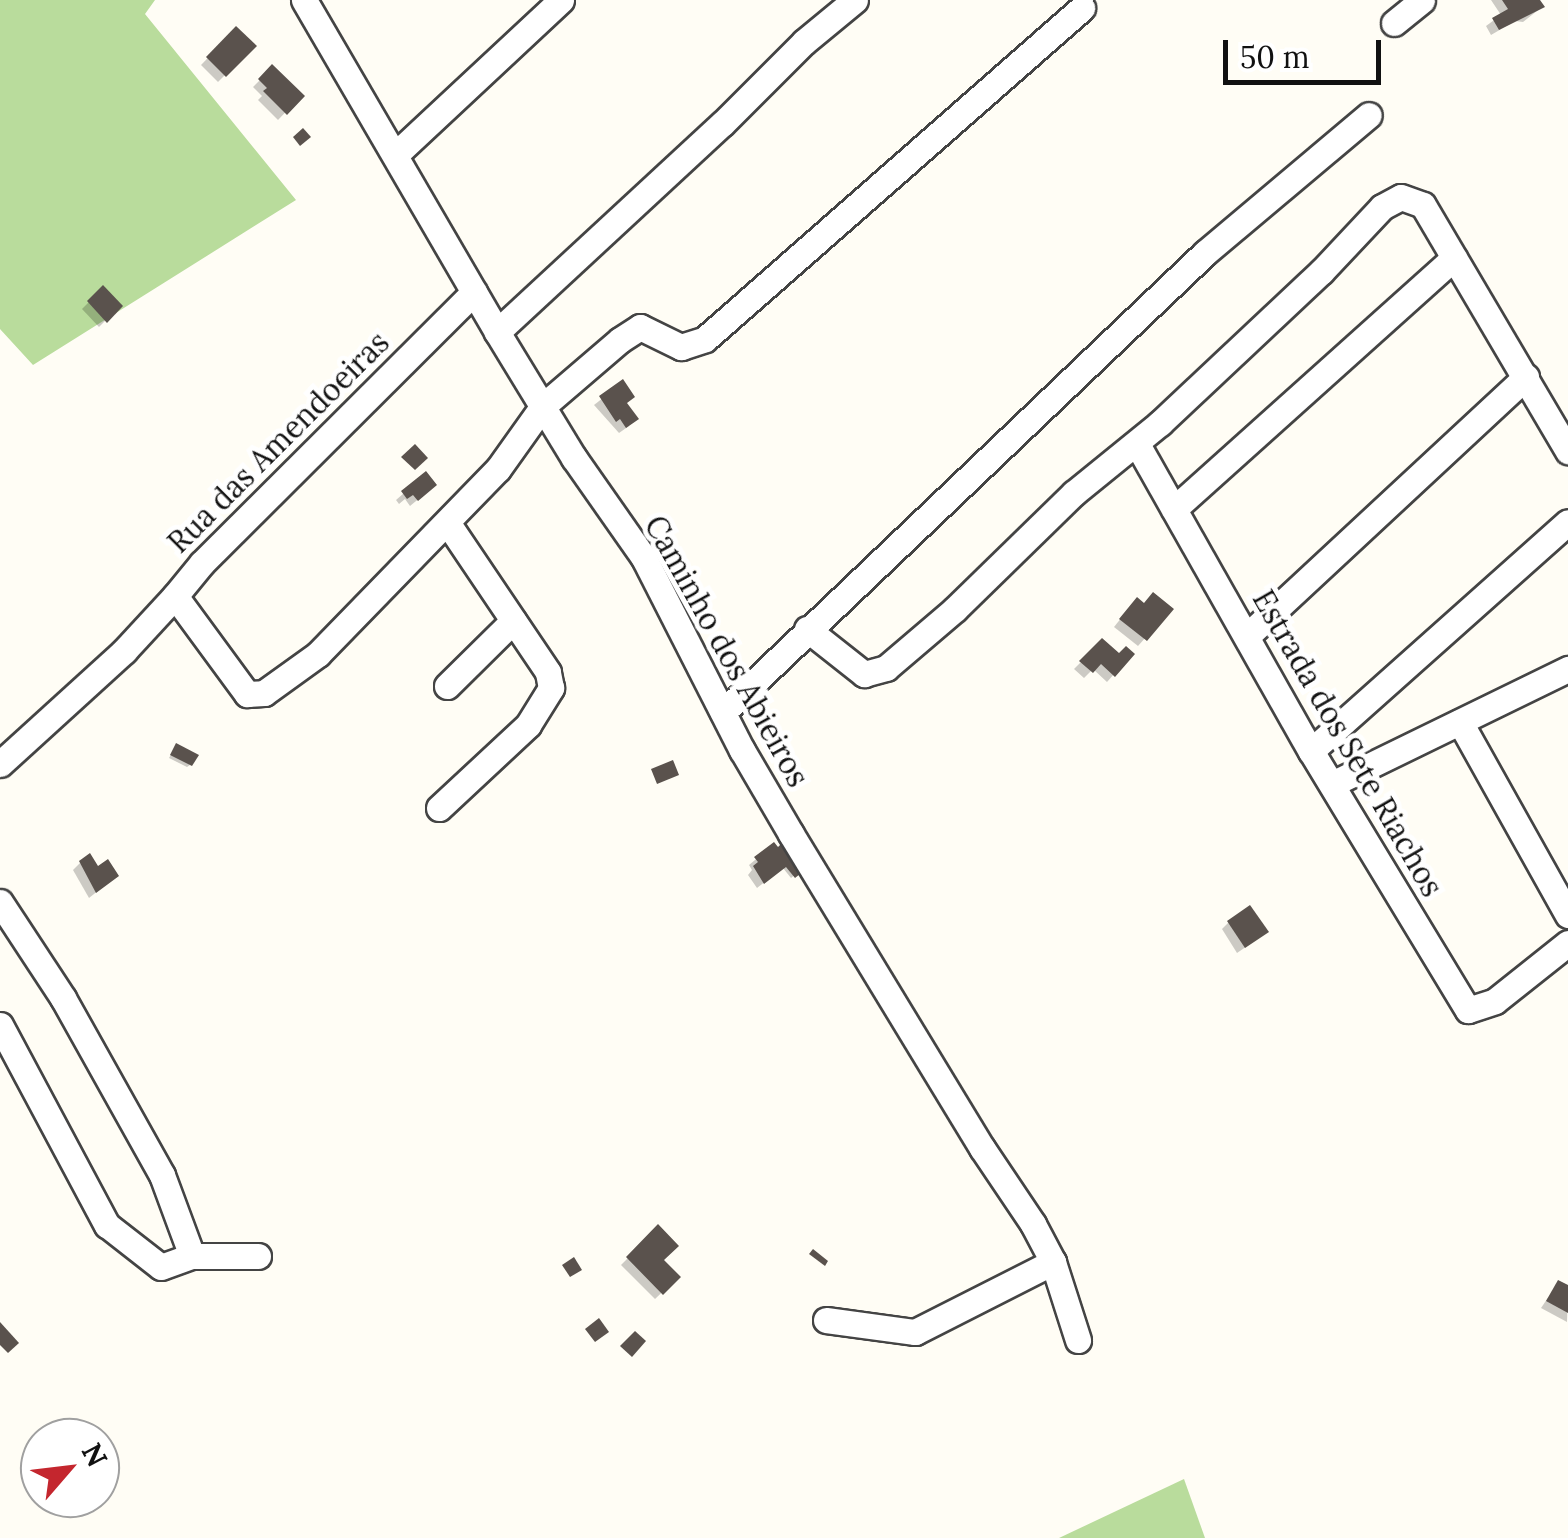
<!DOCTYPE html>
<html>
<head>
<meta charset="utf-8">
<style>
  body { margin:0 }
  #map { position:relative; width:1568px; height:1538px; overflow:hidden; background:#fffdf5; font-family:Lora,serif }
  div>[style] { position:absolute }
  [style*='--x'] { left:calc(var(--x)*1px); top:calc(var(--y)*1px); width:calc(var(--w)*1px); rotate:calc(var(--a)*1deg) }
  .forest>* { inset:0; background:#b9dc9c }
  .shadow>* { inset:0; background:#0003 }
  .building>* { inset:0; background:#5a524d }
  .roads { filter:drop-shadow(2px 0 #444) drop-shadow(-2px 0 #444) drop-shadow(0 2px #444) drop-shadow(0 -2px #444) }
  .minor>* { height:25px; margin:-12.5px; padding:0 12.5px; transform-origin:12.5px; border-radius:12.5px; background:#fff }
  span { translate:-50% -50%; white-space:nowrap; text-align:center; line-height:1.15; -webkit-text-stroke:10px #fff; paint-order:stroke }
  .street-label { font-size:30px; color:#111 }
  .north { position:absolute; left:20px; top:1418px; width:100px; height:100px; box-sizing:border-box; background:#fff; border:2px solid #a0a0a0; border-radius:50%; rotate:62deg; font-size:28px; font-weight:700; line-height:40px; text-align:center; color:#111 }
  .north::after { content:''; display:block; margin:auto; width:35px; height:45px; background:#c4262e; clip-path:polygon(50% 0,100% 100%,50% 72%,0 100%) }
  .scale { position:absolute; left:1223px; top:40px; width:158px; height:45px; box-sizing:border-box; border:5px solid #111; border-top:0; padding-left:12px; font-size:30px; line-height:35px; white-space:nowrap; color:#111; -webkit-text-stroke:8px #fff; paint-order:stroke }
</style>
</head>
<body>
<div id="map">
  <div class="forest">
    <i style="clip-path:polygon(0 0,155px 0,145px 14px,296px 200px,33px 365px,0 329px)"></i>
    <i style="clip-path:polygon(1184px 1479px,1205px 1538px,1059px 1538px)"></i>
  </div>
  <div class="shadow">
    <i style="clip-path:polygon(1491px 0,1537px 0,1542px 7px,1523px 22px,1515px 21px,1491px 35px,1486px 26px,1501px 15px)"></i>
    <i style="clip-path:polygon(236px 29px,254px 46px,218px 82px,201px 65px)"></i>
    <i style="clip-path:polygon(272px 68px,301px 96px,278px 120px,258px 100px,262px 96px,253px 87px)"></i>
    <i style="clip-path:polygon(103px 288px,120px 306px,99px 327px,82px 309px)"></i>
    <i style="clip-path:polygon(622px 383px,629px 426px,619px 433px,594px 405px)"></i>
    <i style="clip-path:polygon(426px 474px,427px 492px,410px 506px,405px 499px,399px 504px,396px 500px)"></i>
    <i style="clip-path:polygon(1143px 606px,1170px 610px,1138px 646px,1114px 627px,1130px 607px)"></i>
    <i style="clip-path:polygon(1102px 641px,1119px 656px,1132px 654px,1107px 682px,1093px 669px,1084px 678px,1074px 669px)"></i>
    <i style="clip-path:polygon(174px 749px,190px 765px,187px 767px,169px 758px)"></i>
    <i style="clip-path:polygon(773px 845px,797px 873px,791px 878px,783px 868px,757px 888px,748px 875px,752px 870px,749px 865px)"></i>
    <i style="clip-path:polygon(80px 863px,109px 882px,89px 898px,73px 870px)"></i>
    <i style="clip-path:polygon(1228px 923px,1259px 938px,1237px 953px,1222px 929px)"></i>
    <i style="clip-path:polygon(658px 1228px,661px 1260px,678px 1277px,655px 1299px,621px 1265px)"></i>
    <i style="clip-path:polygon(1558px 1283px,1568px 1288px,1567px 1322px,1541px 1308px)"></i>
  </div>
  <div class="building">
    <i style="clip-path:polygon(1502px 0,1540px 0,1545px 7px,1499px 30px,1492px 18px,1508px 9px)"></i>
    <i style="clip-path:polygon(236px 26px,257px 46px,226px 77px,206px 57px)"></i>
    <i style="clip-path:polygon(272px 64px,305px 96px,287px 115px,263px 91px,267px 88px,258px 79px)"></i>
    <i style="clip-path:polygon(303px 128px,311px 137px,300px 146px,293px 137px)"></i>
    <i style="clip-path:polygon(103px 285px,123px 306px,107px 323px,87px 301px)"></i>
    <i style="clip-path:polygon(623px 379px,635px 397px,627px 403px,639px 419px,626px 428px,620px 419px,616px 422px,599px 396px)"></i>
    <i style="clip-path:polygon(415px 444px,428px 458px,415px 470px,401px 457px)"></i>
    <i style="clip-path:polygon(426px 471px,437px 485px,418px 501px,413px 495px,407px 499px,401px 491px)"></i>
    <i style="clip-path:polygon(1153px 592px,1174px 609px,1147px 641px,1119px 619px,1137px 597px,1144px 603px)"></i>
    <i style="clip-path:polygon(1102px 638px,1119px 653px,1126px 646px,1135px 654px,1115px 677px,1101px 664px,1093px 673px,1079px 661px)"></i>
    <i style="clip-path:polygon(176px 743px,199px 755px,192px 766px,170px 755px)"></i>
    <i style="clip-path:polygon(673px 760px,679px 775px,657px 784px,651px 769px)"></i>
    <i style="clip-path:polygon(774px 842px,778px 847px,781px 844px,800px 874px,795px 878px,786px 867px,764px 884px,753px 866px,758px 862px,754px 857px)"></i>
    <i style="clip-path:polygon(90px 853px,98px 866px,108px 859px,119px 876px,96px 893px,79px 861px)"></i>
    <i style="clip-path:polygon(1250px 905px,1269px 932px,1245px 948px,1227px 921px)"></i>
    <i style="clip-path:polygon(658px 1224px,679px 1246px,664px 1260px,681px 1277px,663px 1295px,626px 1257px)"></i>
    <i style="clip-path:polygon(813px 1249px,828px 1261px,825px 1266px,809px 1254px)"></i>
    <i style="clip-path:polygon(574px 1257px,582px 1270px,570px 1277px,562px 1265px)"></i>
    <i style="clip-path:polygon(1558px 1280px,1568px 1285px,1568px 1313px,1546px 1301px)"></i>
    <i style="clip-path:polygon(599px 1318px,609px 1332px,595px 1342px,585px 1329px)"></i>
    <i style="clip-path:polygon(0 1322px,19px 1343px,8px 1353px,0 1345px)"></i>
    <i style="clip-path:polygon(635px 1331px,646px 1341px,632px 1357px,620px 1346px)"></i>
  </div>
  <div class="roads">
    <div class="minor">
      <i style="--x:304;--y:0;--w:384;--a:59.8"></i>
      <i style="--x:497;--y:332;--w:148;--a:58.6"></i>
      <i style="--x:574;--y:458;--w:122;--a:55"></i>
      <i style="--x:644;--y:558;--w:216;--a:63"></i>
      <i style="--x:742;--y:750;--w:97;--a:59.7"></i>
      <i style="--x:791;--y:834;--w:368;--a:58.7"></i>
      <i style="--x:982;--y:1148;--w:92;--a:56.1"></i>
      <i style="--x:1033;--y:1224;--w:43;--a:62.2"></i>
      <i style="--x:1053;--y:1262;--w:82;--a:72.2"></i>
      <i style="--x:1394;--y:23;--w:36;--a:-39"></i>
      <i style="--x:395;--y:155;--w:227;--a:-43"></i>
      <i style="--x:474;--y:292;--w:384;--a:135.1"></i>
      <i style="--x:202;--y:563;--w:43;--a:129.3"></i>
      <i style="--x:175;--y:596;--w:122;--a:53.7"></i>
      <i style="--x:247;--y:694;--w:17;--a:-3"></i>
      <i style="--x:264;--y:693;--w:67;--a:-35.8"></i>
      <i style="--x:318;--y:654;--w:258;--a:-45.8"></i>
      <i style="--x:498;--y:469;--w:77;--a:-54.5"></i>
      <i style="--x:543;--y:406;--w:101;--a:-40.6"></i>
      <i style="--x:620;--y:340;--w:24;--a:-33"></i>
      <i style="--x:640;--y:327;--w:46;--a:26"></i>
      <i style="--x:681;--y:347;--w:25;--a:-18"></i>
      <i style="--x:705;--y:339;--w:502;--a:-41.28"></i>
      <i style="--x:497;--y:332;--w:306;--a:-42.8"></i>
      <i style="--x:722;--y:124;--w:116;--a:-45"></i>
      <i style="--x:804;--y:42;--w:66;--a:-39.5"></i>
      <i style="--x:1137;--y:444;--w:353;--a:60.5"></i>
      <i style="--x:1311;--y:751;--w:303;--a:58.8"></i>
      <i style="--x:1468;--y:1010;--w:28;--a:-18"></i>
      <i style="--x:1495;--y:1001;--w:93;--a:-38.5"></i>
      <i style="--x:1174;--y:509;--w:376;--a:-41.9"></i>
      <i style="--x:807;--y:629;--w:73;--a:38.3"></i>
      <i style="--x:864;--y:674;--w:23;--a:-15"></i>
      <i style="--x:886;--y:668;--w:91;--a:-40.5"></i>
      <i style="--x:955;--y:609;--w:166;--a:-44.3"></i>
      <i style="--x:1074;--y:493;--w:111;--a:-39.1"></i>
      <i style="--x:1160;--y:423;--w:221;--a:-43.2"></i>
      <i style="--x:1321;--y:272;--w:89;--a:-46.8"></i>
      <i style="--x:1382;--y:207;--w:21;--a:-28"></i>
      <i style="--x:1401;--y:197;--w:23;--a:20"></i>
      <i style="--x:1423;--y:205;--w:286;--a:59.5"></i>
      <i style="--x:1247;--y:636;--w:381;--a:-42.9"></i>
      <i style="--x:447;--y:686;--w:93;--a:-44.6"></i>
      <i style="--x:723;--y:712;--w:666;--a:-43.6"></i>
      <i style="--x:1205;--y:253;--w:214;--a:-40.1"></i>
      <i style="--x:1460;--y:722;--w:221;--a:60.8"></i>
      <i style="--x:1311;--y:751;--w:344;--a:-41.7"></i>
      <i style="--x:0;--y:764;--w:168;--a:-42.3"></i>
      <i style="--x:124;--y:651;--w:75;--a:-47.2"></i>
      <i style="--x:1332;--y:784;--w:263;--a:-26"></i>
      <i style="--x:439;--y:808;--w:122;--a:-43"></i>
      <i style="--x:528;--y:725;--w:44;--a:-58.1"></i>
      <i style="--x:551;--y:688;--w:16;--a:-101"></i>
      <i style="--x:548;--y:672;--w:179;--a:-124"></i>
      <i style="--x:0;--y:902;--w:115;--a:56.7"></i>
      <i style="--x:63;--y:998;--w:203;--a:60.8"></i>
      <i style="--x:162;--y:1175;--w:86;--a:69.7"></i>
      <i style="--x:0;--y:1025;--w:227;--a:61.9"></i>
      <i style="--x:107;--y:1225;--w:68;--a:37.9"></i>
      <i style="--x:161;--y:1267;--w:33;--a:-20"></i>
      <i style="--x:192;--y:1256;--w:66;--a:0"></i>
      <i style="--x:826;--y:1320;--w:90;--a:7.7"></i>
      <i style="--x:915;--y:1332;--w:155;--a:-26.9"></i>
    </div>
  </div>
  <div class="street-label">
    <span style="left:278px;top:442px;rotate:-45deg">Rua das Amendoeiras</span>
    <span style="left:727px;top:651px;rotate:61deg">Caminho dos Abieiros</span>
    <span style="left:1348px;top:743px;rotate:60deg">Estrada dos Sete Riachos</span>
  </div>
  <div class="north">N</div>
  <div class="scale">50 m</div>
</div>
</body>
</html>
